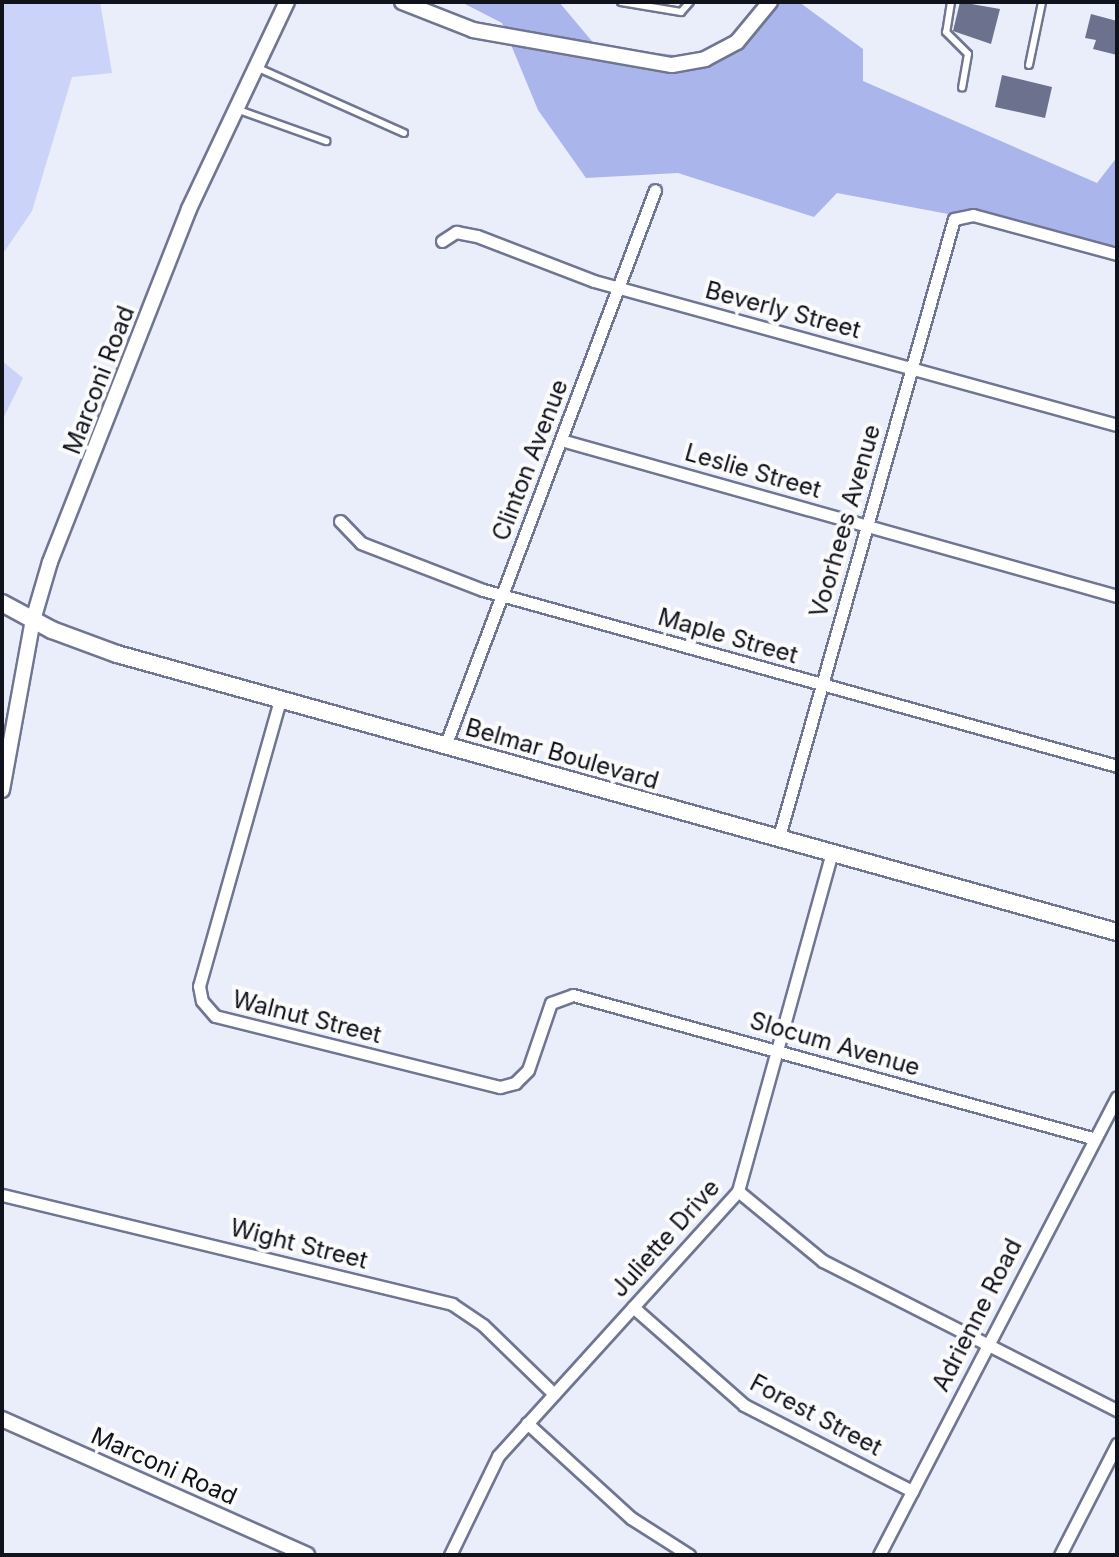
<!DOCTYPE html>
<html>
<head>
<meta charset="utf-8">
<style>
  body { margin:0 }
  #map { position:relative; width:1119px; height:1557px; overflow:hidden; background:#eaedfa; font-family:Inter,sans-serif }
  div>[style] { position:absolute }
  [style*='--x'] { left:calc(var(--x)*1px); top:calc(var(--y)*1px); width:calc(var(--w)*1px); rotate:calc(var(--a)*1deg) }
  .green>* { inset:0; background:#cbd3f8 }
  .forest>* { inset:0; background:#aab5ec }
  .building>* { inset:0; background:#6c728e }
  .roads { filter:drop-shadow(2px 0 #707692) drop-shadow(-2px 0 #707692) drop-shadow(0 2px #707692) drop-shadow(0 -2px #707692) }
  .service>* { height:6px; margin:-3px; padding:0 3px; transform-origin:3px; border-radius:3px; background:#fff }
  .minor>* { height:11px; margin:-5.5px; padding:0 5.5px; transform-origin:5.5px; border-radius:5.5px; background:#fff }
  .tertiary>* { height:14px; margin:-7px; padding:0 7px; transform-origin:7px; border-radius:7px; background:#fff }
  .secondary>* { height:16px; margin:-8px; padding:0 8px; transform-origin:8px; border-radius:8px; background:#fff }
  span { translate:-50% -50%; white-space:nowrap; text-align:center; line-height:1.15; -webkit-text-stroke:8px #fbfbfb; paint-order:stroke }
  .street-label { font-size:24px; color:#10121c }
  .frame { position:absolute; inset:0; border:4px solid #10121c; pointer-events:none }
</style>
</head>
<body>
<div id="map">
  <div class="green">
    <i style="clip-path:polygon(2px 2px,100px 2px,112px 73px,72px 77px,32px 211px,2px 255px)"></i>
    <i style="clip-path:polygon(2px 361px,23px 378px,2px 421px)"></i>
  </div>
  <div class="forest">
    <i style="clip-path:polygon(461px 2px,559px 2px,596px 46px,710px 59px,763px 2px,799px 2px,863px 49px,863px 81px,1097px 183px,1117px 157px,1117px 246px,837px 193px,814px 217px,678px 173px,586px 178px,538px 110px,502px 23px)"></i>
  </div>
  <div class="building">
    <i style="clip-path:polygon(960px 2px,1000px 9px,991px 44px,953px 31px)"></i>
    <i style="clip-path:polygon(1091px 14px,1117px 21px,1117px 55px,1093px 49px,1096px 40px,1085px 38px)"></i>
    <i style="clip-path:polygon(1002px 75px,1052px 87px,1045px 118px,995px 107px)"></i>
  </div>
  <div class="roads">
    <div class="service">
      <i style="--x:621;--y:2;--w:61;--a:9.5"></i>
      <i style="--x:681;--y:12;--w:13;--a:-48"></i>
      <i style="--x:951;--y:2;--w:30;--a:99"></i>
      <i style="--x:946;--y:32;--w:31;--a:45"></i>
      <i style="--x:968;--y:54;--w:34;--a:100"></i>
      <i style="--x:1029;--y:65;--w:64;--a:-78.3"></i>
      <i style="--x:256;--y:67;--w:162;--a:24"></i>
      <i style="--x:236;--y:109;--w:96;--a:19.6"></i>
    </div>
    <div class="minor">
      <i style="--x:442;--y:241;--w:17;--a:-33"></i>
      <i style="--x:456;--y:232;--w:21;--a:11"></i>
      <i style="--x:477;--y:236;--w:125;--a:21"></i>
      <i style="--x:594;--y:281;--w:542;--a:15.39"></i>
      <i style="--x:561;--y:440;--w:577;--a:15.67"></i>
      <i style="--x:340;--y:521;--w:30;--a:46"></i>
      <i style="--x:361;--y:543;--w:131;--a:21.1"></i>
      <i style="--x:483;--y:590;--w:658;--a:15.51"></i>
      <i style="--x:280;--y:700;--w:297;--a:105.8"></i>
      <i style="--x:199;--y:986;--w:15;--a:79"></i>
      <i style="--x:202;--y:1001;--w:20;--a:49"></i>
      <i style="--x:215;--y:1016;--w:294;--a:14"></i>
      <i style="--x:500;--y:1087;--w:16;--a:-15"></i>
      <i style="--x:515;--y:1083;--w:18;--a:-45"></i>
      <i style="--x:528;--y:1070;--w:71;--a:-71.1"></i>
      <i style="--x:551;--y:1003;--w:23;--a:-20"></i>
      <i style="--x:573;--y:995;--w:538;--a:15.4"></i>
      <i style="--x:445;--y:746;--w:594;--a:-69.31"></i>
      <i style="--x:778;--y:840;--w:645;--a:-74.18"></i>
      <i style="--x:954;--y:219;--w:19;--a:-12"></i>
      <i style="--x:973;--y:215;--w:149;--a:15.2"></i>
      <i style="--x:738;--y:1191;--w:110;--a:39.5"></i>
      <i style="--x:823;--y:1261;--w:330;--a:26.9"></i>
      <i style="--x:2;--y:1195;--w:463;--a:13.6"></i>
      <i style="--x:452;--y:1304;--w:37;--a:34"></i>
      <i style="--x:483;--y:1325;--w:99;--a:44.2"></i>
      <i style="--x:633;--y:1307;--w:148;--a:41.4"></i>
      <i style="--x:744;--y:1405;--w:189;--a:27.1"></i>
      <i style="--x:527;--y:1423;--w:141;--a:42.4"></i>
      <i style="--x:631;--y:1518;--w:69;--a:32.5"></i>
      <i style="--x:450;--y:1555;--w:110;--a:-64.1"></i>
      <i style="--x:498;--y:1456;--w:358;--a:-47.8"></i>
      <i style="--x:738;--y:1191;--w:348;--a:-74.5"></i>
      <i style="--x:879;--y:1555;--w:516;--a:-62.54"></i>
      <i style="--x:1060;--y:1555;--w:125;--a:-62.8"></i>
    </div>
    <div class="tertiary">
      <i style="--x:402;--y:2;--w:76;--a:21.5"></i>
      <i style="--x:473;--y:30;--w:202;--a:10"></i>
      <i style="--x:672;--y:65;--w:34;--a:-10"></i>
      <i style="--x:705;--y:59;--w:36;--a:-28"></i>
      <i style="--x:737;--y:42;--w:52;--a:-50.5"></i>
      <i style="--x:2;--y:790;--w:173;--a:-79.7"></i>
      <i style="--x:33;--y:620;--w:60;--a:-73.7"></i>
      <i style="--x:50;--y:562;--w:379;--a:-68.5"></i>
      <i style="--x:189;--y:209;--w:229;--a:-64.7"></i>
      <i style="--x:2;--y:1419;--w:334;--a:24"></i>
    </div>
    <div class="secondary">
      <i style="--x:2;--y:603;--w:57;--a:28.4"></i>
      <i style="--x:52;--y:630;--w:69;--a:20.3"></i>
      <i style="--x:117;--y:654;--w:1038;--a:15.54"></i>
    </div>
  </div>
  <div class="street-label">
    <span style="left:783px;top:310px;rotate:15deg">Beverly Street</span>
    <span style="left:99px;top:380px;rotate:-69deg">Marconi Road</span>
    <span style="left:530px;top:460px;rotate:-69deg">Clinton Avenue</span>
    <span style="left:753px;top:471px;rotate:16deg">Leslie Street</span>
    <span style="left:845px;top:521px;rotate:-74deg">Voorhees Avenue</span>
    <span style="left:728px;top:636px;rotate:16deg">Maple Street</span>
    <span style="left:562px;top:754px;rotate:16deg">Belmar Boulevard</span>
    <span style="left:307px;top:1017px;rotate:14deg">Walnut Street</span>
    <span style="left:835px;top:1044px;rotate:16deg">Slocum Avenue</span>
    <span style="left:665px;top:1238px;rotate:-48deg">Juliette Drive</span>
    <span style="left:299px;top:1244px;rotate:14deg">Wight Street</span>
    <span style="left:977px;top:1315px;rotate:-63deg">Adrienne Road</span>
    <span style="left:816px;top:1415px;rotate:28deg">Forest Street</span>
    <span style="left:164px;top:1466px;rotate:24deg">Marconi Road</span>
  </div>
  <div class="frame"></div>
</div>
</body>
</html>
